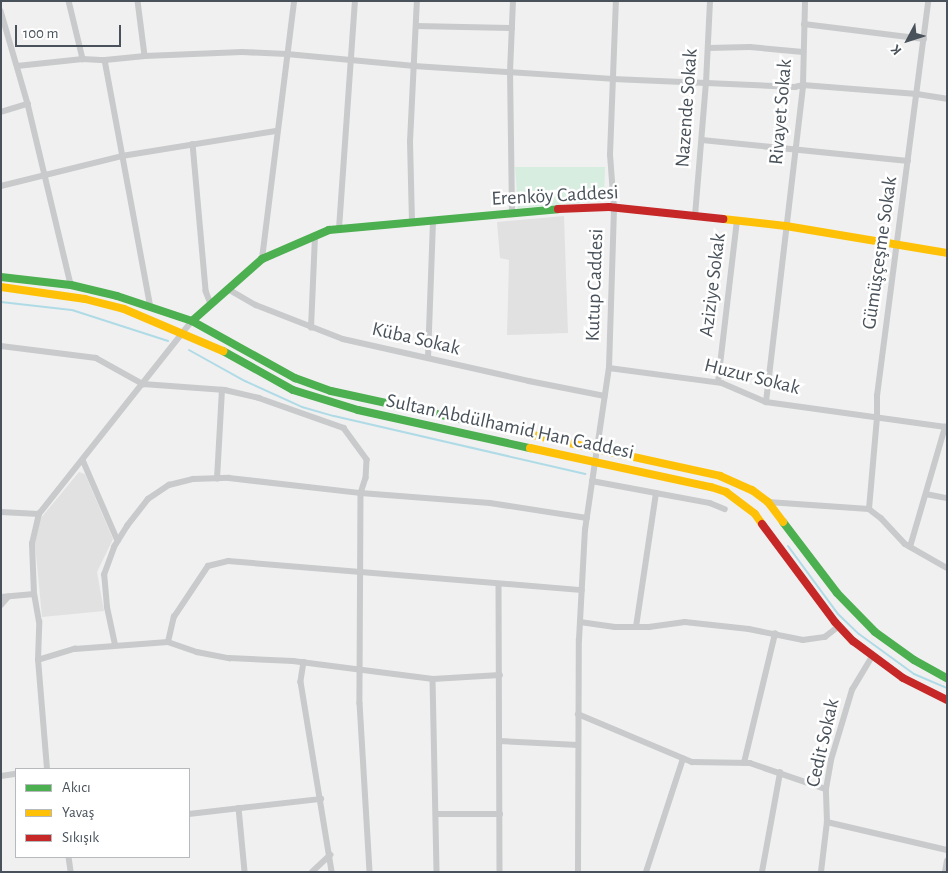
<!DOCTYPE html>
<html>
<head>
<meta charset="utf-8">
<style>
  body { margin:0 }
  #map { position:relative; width:948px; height:873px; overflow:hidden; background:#f0f0f0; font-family:"Alegreya Sans",sans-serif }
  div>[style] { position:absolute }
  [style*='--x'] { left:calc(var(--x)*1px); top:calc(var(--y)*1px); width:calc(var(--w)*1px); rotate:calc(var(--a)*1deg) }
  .education>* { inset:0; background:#e2e1e1 }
  .green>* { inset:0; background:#d7eddf }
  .stream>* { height:2px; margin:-1px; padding:0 1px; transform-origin:1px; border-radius:1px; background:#afdbe7 }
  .street>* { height:5.5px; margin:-2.75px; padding:0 2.75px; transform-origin:2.75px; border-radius:2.75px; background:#c8cacb }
  .fast>* { height:8px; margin:-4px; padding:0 4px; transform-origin:4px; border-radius:4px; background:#4caf50 }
  .slow>* { height:8px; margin:-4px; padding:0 4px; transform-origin:4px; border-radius:4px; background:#ffc107 }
  .jam>* { height:8px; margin:-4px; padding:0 4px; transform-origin:4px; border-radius:4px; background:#c62828 }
  span { translate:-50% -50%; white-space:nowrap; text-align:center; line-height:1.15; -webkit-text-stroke:5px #fff; paint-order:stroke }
  .street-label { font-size:20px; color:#49525a }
  .frame { position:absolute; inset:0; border:2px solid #49525a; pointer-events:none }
  .legend { position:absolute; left:15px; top:768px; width:175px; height:90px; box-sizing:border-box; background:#fff; border:1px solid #b6babd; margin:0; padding:6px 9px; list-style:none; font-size:15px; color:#49525a }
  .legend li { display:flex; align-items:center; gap:10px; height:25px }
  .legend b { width:25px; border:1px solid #b6babd }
  .north { position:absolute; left:883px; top:15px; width:50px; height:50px; -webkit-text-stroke:4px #fff; paint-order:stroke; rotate:230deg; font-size:14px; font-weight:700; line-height:20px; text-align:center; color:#49525a }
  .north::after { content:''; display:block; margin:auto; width:18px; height:22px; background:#49525a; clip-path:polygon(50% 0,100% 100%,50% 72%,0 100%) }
  .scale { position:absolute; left:15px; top:25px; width:106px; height:22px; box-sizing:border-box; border:2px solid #49525a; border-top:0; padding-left:6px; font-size:15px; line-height:18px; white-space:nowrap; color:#49525a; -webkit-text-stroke:4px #fff; paint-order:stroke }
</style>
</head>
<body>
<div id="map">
  <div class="education">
    <i style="clip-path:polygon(564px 216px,568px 333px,507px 335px,509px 260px,500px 258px,497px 222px)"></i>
    <i style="clip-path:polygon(79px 472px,85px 474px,113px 539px,97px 572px,104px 611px,42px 617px,35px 544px,40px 519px)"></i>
  </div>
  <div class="green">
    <i style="clip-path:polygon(515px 167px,605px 167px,604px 201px,518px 208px)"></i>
  </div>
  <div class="stream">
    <i style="--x:1;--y:302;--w:71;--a:6.4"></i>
    <i style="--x:72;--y:310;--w:101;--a:17.9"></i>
    <i style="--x:189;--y:350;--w:64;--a:29"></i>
    <i style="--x:245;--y:381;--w:63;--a:24.5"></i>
    <i style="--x:302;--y:407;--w:33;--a:16"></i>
    <i style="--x:334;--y:416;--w:258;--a:13"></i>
    <i style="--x:788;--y:546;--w:84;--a:53.7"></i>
    <i style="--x:838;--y:614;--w:29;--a:44"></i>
    <i style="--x:859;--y:634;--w:68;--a:36"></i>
    <i style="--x:914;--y:674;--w:36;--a:23"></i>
  </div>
  <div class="street">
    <i style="--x:69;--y:1;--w:60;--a:76.4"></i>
    <i style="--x:138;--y:1;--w:55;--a:82.7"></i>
    <i style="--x:1;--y:11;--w:97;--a:73.8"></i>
    <i style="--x:28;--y:104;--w:186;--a:76.6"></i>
    <i style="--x:804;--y:24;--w:121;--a:7.1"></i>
    <i style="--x:416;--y:26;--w:96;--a:1.2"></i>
    <i style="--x:708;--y:48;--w:42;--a:-1.4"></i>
    <i style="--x:750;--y:47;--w:53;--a:5.4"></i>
    <i style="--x:105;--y:60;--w:251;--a:79.5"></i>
    <i style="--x:17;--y:66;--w:66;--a:-6.1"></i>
    <i style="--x:83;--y:59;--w:22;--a:3"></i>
    <i style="--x:105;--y:60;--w:40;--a:-5.7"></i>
    <i style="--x:145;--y:56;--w:97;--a:-2.4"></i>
    <i style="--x:242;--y:52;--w:45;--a:2.5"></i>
    <i style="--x:287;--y:54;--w:128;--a:5.4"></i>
    <i style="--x:414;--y:66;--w:199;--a:3.7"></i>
    <i style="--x:613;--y:79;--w:182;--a:2.5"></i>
    <i style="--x:795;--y:87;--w:8;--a:-14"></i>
    <i style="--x:803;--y:85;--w:114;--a:4.5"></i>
    <i style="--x:917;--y:94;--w:30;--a:9"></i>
    <i style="--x:1;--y:112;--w:28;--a:-17"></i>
    <i style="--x:702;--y:140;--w:207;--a:5.8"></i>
    <i style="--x:193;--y:144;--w:148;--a:84.9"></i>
    <i style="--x:206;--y:291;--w:14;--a:69"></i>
    <i style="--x:1;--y:186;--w:125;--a:-13.9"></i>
    <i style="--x:122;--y:156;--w:157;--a:-9.2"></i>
    <i style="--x:512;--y:213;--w:141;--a:-90.8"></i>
    <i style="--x:510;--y:72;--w:71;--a:-87.6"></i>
    <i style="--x:695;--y:216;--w:133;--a:-85.3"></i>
    <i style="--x:706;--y:83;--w:82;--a:-87.2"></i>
    <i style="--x:412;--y:223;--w:81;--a:-91.4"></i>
    <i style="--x:410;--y:142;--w:141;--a:-87.2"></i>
    <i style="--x:339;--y:229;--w:229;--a:-86"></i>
    <i style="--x:262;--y:259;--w:260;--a:-82.9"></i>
    <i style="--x:228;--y:289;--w:32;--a:30"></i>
    <i style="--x:256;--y:305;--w:93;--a:21.3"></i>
    <i style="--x:343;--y:339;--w:191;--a:12.7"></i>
    <i style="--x:529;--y:381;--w:77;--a:11.2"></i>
    <i style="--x:311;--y:328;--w:92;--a:-87.5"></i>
    <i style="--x:1;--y:346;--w:96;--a:7.2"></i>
    <i style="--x:96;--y:358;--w:54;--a:29"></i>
    <i style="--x:143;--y:384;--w:82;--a:4.2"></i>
    <i style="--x:225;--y:390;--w:35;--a:13"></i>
    <i style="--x:259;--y:398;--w:90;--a:19.4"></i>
    <i style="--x:344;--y:428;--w:39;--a:54"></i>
    <i style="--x:367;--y:460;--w:18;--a:93"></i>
    <i style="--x:366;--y:478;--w:16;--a:108"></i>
    <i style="--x:361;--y:493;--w:210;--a:90.3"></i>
    <i style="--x:360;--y:703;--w:169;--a:86.6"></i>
    <i style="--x:428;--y:358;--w:137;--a:-87.9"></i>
    <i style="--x:609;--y:368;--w:114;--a:7.6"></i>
    <i style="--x:722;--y:383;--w:48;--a:23.4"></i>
    <i style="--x:766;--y:402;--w:183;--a:7.9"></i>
    <i style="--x:718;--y:382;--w:162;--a:-83.3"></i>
    <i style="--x:766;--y:402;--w:319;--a:-83.3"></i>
    <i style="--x:803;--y:85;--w:84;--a:-88.6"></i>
    <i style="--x:83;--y:460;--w:88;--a:66.6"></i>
    <i style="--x:217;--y:479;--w:89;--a:-86.8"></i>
    <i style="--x:592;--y:481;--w:65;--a:10.6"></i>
    <i style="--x:926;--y:494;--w:21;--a:11"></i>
    <i style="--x:768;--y:502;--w:101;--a:4"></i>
    <i style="--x:869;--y:509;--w:15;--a:37"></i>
    <i style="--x:881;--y:518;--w:35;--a:47"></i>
    <i style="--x:905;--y:544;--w:48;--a:29.7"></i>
    <i style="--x:869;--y:509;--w:92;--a:-85"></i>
    <i style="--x:877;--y:417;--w:21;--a:-90"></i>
    <i style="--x:877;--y:396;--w:398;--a:-82.6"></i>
    <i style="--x:1;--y:512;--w:38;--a:3"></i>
    <i style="--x:910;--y:547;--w:125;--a:-73.7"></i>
    <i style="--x:499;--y:584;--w:288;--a:89.8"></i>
    <i style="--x:1;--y:597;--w:33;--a:-5"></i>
    <i style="--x:1;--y:605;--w:11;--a:-49"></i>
    <i style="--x:580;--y:622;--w:35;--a:8"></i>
    <i style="--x:615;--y:627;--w:34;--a:0"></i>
    <i style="--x:649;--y:627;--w:36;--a:-8"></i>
    <i style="--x:685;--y:622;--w:64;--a:6.2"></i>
    <i style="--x:749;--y:629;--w:55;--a:11.5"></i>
    <i style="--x:803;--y:640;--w:22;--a:-8"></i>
    <i style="--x:825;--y:637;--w:18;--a:-38"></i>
    <i style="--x:636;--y:627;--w:135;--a:-81.5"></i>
    <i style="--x:656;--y:493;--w:55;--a:10.5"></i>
    <i style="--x:710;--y:503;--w:16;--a:22"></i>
    <i style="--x:168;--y:642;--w:26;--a:-77"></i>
    <i style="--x:174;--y:617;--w:61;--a:-56.3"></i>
    <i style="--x:208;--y:566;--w:21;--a:-14"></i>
    <i style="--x:228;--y:561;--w:355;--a:4.7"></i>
    <i style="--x:115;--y:645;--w:39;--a:-102"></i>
    <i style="--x:107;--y:607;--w:32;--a:-95"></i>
    <i style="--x:104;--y:575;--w:30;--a:-70"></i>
    <i style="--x:114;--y:547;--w:25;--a:-58"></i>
    <i style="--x:127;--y:526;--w:34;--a:-52"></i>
    <i style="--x:148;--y:499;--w:25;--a:-34"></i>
    <i style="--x:169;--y:485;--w:25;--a:-14"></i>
    <i style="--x:193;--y:479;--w:36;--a:-2"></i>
    <i style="--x:229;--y:478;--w:133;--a:6.5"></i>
    <i style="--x:361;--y:493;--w:129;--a:4.4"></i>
    <i style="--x:490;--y:503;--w:98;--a:8.8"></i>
    <i style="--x:38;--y:660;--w:39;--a:-17"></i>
    <i style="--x:75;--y:649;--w:93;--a:-4.3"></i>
    <i style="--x:168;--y:642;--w:31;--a:19"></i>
    <i style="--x:197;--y:652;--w:33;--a:11"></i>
    <i style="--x:229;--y:658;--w:64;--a:2.7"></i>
    <i style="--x:293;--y:661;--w:141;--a:7.3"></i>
    <i style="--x:433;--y:679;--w:67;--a:-3.4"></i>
    <i style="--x:304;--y:662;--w:20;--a:99"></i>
    <i style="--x:301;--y:682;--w:193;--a:80.7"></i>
    <i style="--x:433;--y:679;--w:193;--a:88.8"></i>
    <i style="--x:578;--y:714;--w:124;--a:22.8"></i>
    <i style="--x:692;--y:762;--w:58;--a:1"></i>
    <i style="--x:750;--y:763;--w:80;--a:18.9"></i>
    <i style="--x:500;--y:741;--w:78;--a:2.9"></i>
    <i style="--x:744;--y:763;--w:133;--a:-76.5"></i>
    <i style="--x:47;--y:769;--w:109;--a:-94.7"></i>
    <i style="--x:38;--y:660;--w:38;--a:-88"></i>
    <i style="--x:39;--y:622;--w:28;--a:-100"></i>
    <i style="--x:34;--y:594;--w:50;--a:-92.3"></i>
    <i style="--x:32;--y:544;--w:31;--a:-77"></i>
    <i style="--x:39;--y:514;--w:246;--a:-51.6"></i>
    <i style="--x:1;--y:776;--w:15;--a:-8"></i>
    <i style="--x:239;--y:808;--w:64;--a:84.6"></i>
    <i style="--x:189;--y:814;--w:133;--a:-6.5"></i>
    <i style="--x:436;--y:814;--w:64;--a:0"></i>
    <i style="--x:827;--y:822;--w:123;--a:13.1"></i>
    <i style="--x:69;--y:857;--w:15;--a:82"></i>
    <i style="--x:312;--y:872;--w:25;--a:-43"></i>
    <i style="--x:578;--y:872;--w:232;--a:-89.8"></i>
    <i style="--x:579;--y:640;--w:110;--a:-86.9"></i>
    <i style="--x:585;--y:530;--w:164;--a:-81.6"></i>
    <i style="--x:609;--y:368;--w:160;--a:-88.2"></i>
    <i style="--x:614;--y:208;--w:53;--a:-94.3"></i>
    <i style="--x:610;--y:155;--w:154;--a:-87.8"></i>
    <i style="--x:646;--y:872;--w:119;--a:-71.9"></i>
    <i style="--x:762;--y:872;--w:101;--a:-79.7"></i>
    <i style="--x:821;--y:872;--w:50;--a:-83.2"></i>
    <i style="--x:827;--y:822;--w:33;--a:-92"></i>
    <i style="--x:826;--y:789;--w:29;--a:-80"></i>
    <i style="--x:831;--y:760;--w:73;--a:-73.3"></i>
    <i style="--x:852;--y:690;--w:39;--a:-59"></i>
    <i style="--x:945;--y:872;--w:11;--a:-80"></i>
  </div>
  <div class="fast">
    <i style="--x:1;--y:277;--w:70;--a:6.5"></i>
    <i style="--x:71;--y:285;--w:47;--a:13.4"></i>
    <i style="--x:117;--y:296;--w:79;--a:18.4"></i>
    <i style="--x:192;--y:321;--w:118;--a:29"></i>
    <i style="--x:295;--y:378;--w:38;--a:20"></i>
    <i style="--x:331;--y:391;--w:192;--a:12.3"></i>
    <i style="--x:192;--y:321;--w:94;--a:-41.5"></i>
    <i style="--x:262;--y:259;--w:73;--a:-23.4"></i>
    <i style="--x:329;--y:230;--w:230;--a:-5.2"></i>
    <i style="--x:223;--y:351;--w:80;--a:29.1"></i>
    <i style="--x:293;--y:390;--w:68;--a:17.1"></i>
    <i style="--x:358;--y:410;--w:176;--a:12.5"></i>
    <i style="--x:783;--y:522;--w:89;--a:52.7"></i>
    <i style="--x:837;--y:593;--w:54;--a:45.7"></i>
    <i style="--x:875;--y:632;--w:48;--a:35.7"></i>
    <i style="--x:914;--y:660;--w:38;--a:29"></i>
  </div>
  <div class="slow">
    <i style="--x:723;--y:219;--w:63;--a:6.3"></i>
    <i style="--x:786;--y:226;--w:163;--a:9.5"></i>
    <i style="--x:1;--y:287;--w:85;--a:8.1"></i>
    <i style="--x:85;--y:299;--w:40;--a:14.4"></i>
    <i style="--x:124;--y:309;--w:108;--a:23"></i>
    <i style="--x:519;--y:432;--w:206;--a:12.3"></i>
    <i style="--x:720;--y:476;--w:35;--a:24"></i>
    <i style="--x:752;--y:490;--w:20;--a:37"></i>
    <i style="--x:768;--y:502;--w:25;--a:53"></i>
    <i style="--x:530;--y:448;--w:185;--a:12.2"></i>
    <i style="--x:711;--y:487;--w:16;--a:18"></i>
    <i style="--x:726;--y:492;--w:36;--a:37"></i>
    <i style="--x:755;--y:514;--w:12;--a:55"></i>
  </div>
  <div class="jam">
    <i style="--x:558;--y:209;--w:51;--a:-2.2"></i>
    <i style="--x:609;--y:207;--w:115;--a:6"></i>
    <i style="--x:762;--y:524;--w:122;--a:53.3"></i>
    <i style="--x:835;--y:622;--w:26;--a:47"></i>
    <i style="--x:853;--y:641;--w:62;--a:36.5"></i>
    <i style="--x:903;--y:678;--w:49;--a:26.6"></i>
  </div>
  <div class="street-label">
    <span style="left:687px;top:108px;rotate:-86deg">Nazende Sokak</span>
    <span style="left:781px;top:112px;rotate:-85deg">Rivayet Sokak</span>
    <span style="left:555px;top:196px;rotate:-3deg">Erenköy Caddesi</span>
    <span style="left:880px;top:253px;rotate:-82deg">Gümüşçeşme Sokak</span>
    <span style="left:595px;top:285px;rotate:-88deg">Kutup Caddesi</span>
    <span style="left:713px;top:285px;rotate:-83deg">Aziziye Sokak</span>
    <span style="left:416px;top:339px;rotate:13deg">Küba Sokak</span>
    <span style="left:752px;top:377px;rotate:14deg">Huzur Sokak</span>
    <span style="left:510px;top:427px;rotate:12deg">Sultan Abdülhamid Han Caddesi</span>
    <span style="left:823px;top:743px;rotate:-77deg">Cedit Sokak</span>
  </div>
  <div class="frame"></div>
  <ul class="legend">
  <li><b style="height:6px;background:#4caf50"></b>Akıcı</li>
  <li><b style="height:6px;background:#ffc107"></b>Yavaş</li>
  <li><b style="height:6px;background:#c62828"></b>Sıkışık</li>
  </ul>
  <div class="north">K</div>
  <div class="scale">100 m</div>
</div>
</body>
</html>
